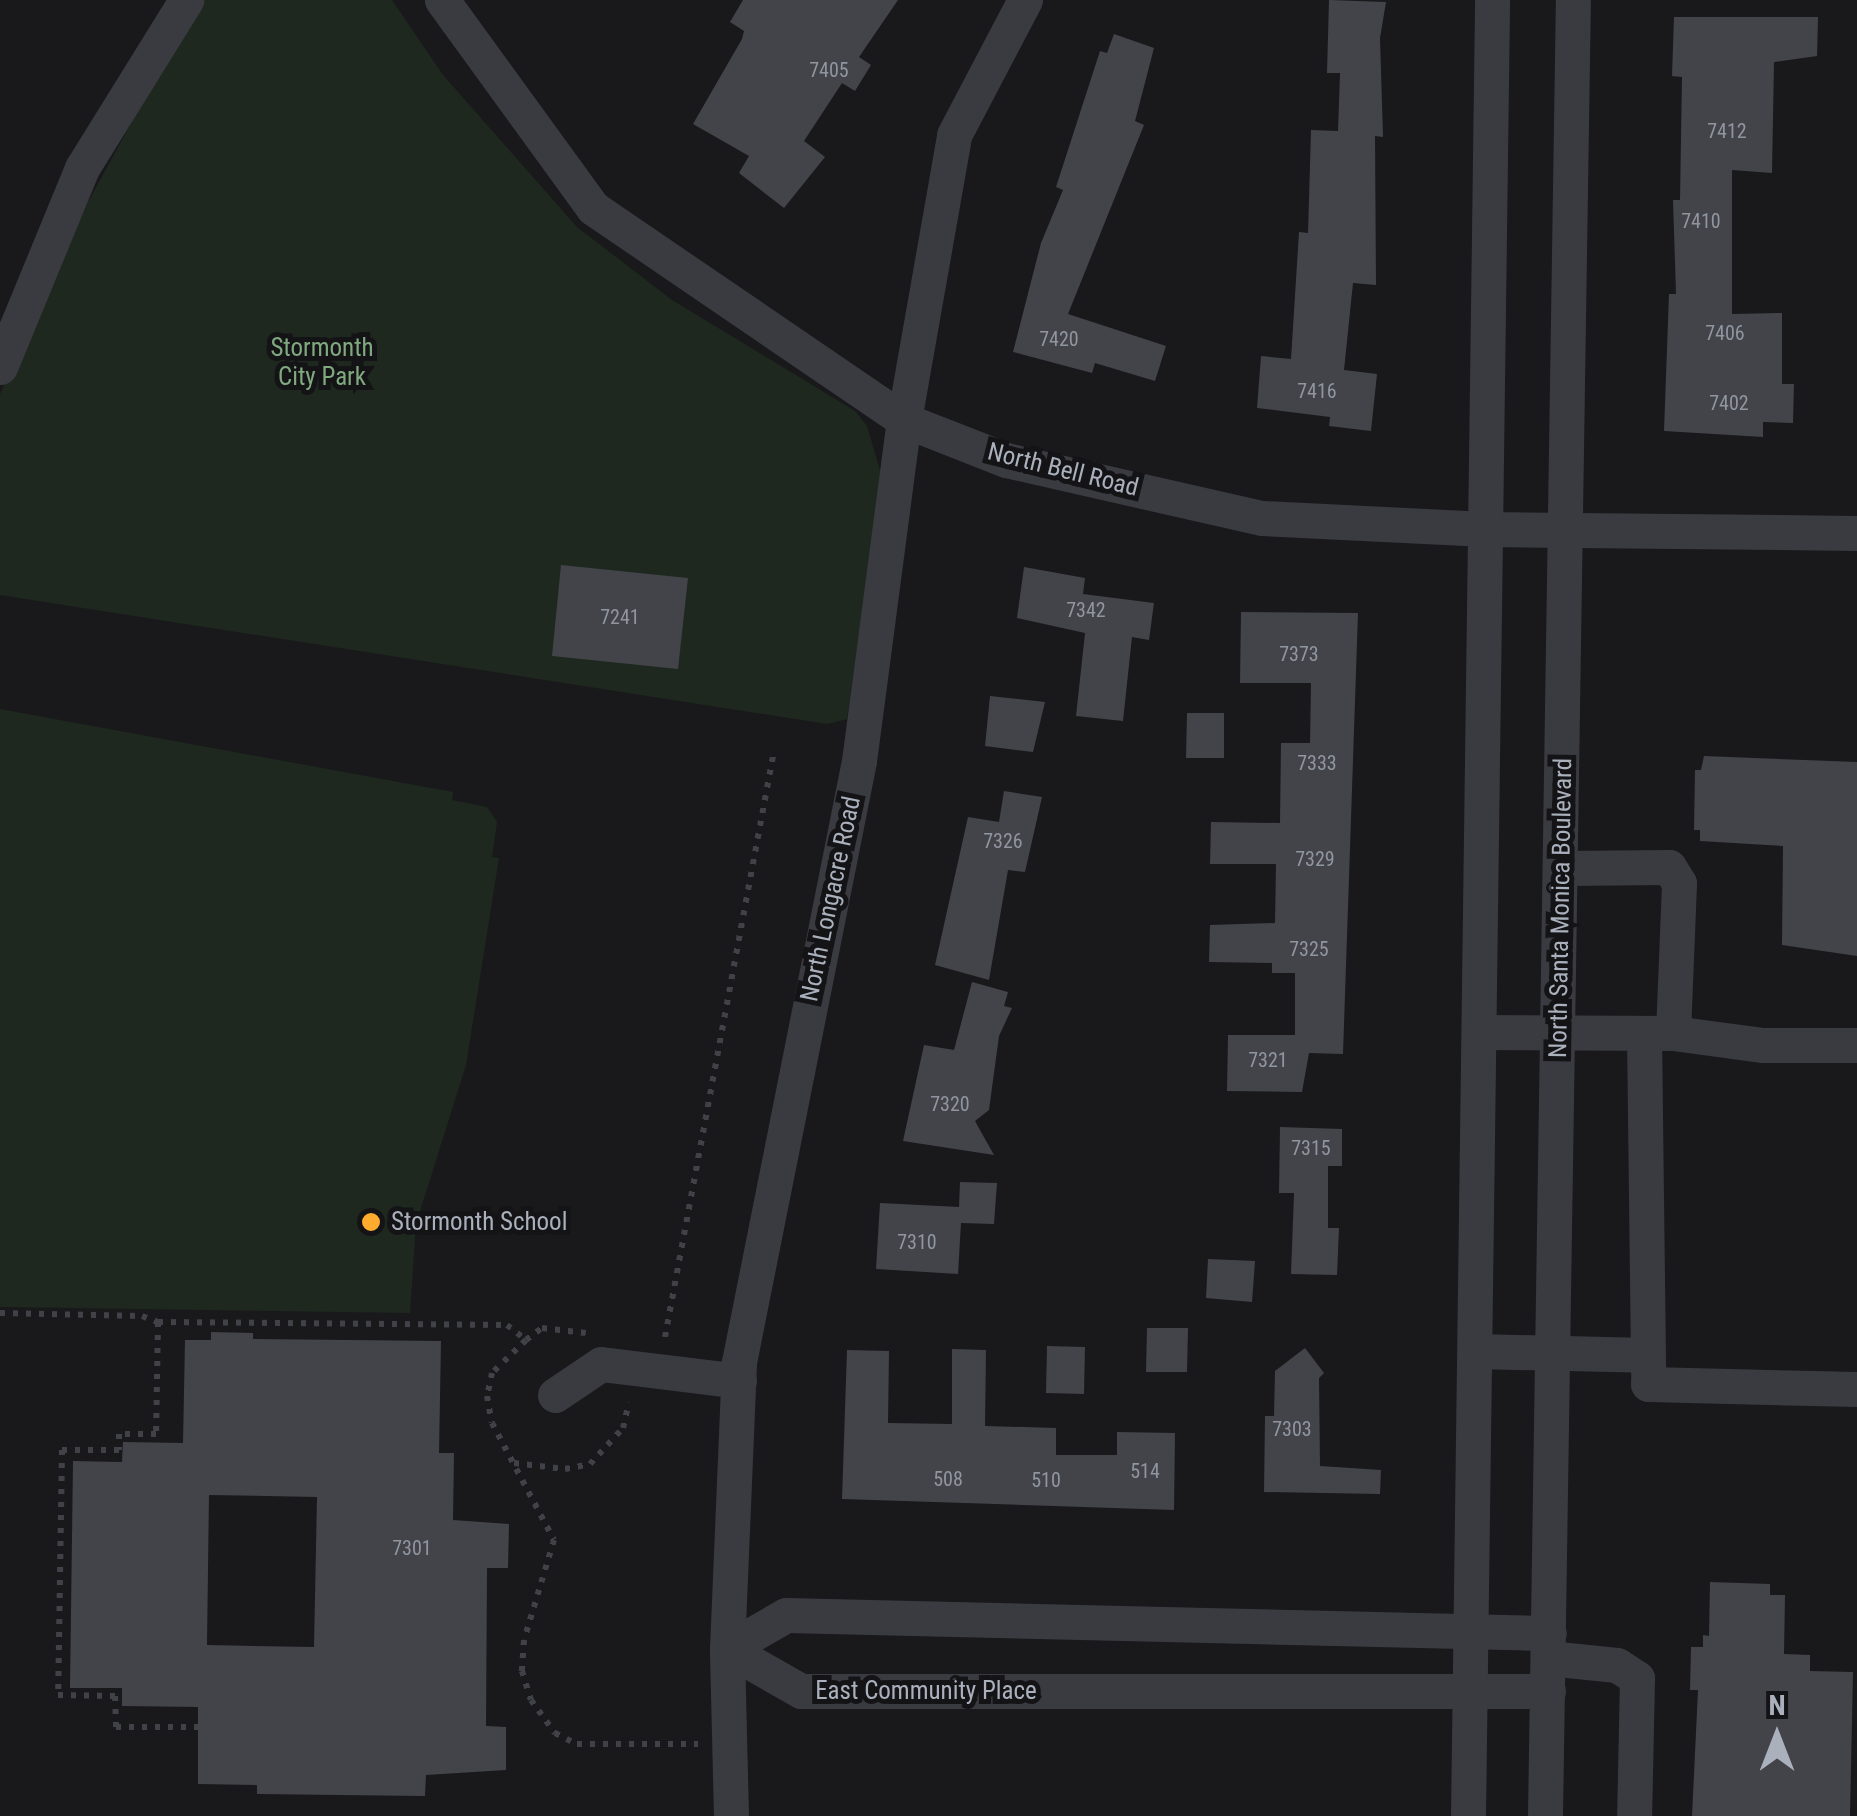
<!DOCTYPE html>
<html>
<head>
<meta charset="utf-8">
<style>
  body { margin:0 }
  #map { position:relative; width:1857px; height:1816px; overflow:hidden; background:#19191c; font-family:"Roboto Condensed",sans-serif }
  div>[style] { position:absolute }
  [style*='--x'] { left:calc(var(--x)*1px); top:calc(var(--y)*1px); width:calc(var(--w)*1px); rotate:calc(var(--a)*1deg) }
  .green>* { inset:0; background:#1e281f }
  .building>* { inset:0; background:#434449 }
  .path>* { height:6px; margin-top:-3px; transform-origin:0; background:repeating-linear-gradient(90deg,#404248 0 5px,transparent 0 13px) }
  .minor>* { height:35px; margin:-17.5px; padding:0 17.5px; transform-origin:17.5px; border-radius:17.5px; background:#3a3b41 }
  .dots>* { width:28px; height:28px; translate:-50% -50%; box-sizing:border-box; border:5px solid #141417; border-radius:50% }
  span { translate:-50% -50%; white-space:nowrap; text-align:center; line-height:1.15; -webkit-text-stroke:10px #141417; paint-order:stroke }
  .number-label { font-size:20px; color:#9096a0 }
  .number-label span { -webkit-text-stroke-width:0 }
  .park-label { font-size:25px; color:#80a980 }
  .street-label { font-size:25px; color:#aab1bd }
  .poi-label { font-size:25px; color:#aab1bd }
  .left { translate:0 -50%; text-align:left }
  .north { position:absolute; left:1727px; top:1686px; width:100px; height:100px; -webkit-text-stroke:8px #141417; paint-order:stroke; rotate:0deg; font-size:28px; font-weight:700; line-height:40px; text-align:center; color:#aab1bd }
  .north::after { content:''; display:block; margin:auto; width:35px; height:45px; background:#aab1bd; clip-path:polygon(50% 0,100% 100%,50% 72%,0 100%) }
</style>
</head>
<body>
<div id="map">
  <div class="green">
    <i style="clip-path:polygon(199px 0,392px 0,443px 75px,577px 227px,672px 300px,855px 411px,867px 426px,881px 474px,847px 719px,827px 724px,0 595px,0 394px,88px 202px)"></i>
    <i style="clip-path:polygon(0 709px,453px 792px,452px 800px,487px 807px,497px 822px,492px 857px,499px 858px,466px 1065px,416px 1224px,410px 1313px,0 1307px)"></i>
  </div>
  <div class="building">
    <i style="clip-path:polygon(743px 0,898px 0,859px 57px,871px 65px,855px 91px,842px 83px,804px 141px,825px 157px,784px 208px,739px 173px,749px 156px,693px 124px,742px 39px,744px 31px,730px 22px)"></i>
    <i style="clip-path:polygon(1329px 0,1386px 2px,1380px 38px,1383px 137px,1375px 136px,1376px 285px,1353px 283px,1344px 370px,1377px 374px,1371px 431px,1329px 426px,1330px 417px,1257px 408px,1261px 356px,1291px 359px,1299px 232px,1308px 233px,1311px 130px,1338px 131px,1340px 73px,1327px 73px)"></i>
    <i style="clip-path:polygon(1674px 17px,1818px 17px,1817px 56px,1774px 62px,1772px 173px,1732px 170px,1732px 314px,1782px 313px,1782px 384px,1794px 384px,1793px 423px,1763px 422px,1763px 437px,1664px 431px,1669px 294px,1676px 294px,1673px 200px,1680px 200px,1682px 77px,1672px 76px)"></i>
    <i style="clip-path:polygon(1114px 34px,1154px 48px,1135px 121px,1144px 125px,1068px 314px,1166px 346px,1155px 381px,1095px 363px,1092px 373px,1013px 352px,1041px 243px,1063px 190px,1056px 187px,1100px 51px,1107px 53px)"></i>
    <i style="clip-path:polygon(561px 565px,688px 578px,678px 669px,552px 656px)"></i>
    <i style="clip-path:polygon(1024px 567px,1085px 578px,1083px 594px,1154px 603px,1149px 640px,1132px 637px,1123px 721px,1076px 716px,1085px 633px,1017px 618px)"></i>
    <i style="clip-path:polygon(1241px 612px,1358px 613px,1343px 1054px,1309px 1053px,1302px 1092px,1227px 1091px,1228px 1035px,1295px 1035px,1295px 973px,1272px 973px,1272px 963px,1209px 962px,1210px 925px,1275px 923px,1276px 864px,1210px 864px,1211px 822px,1280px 823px,1281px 743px,1310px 743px,1311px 683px,1240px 683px)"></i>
    <i style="clip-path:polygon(990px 696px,1045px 702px,1033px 752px,985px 746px)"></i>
    <i style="clip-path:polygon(1187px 713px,1224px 713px,1224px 758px,1186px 758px)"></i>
    <i style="clip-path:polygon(1704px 756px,1857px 762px,1857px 956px,1782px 945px,1783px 846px,1700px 841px,1700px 830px,1694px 830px,1695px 770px,1701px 770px)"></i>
    <i style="clip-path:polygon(1004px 791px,1042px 797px,1025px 872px,1008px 870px,989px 980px,935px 965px,968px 817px,999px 822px)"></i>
    <i style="clip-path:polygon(972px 982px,1008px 992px,1004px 1006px,1012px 1008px,999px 1036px,989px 1110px,975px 1121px,994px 1155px,903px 1141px,924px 1045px,954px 1050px)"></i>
    <i style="clip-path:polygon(1280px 1127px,1342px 1129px,1342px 1166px,1328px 1166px,1328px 1228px,1339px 1228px,1337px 1275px,1291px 1274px,1294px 1193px,1279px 1193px)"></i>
    <i style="clip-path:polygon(960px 1182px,997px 1183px,994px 1224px,961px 1223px,958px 1274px,876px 1269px,880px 1203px,959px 1207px)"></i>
    <i style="clip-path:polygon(1208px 1259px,1255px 1261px,1252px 1302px,1206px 1298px)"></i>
    <i style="clip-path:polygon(1147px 1328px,1188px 1328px,1187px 1372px,1146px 1372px)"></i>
    <i style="clip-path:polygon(evenodd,211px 1332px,253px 1333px,253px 1339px,441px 1341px,439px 1453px,454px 1453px,453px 1520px,509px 1524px,508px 1568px,487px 1568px,486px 1726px,506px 1727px,506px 1770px,426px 1775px,425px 1796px,257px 1794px,257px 1785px,198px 1784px,198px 1707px,122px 1706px,122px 1688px,70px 1688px,73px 1461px,122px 1462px,123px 1442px,183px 1443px,185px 1340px,211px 1340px,211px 1332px,209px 1495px,317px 1497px,314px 1647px,207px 1645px,209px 1495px)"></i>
    <i style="clip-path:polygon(1047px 1346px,1085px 1347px,1084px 1394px,1046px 1393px)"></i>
    <i style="clip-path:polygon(1305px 1348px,1324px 1373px,1319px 1378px,1320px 1466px,1381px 1470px,1380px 1494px,1264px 1492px,1265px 1416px,1274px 1416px,1275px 1371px)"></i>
    <i style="clip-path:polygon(952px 1349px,986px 1350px,985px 1426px,1056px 1428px,1056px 1455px,1117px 1455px,1117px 1432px,1175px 1433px,1174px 1510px,842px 1499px,847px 1350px,889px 1351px,888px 1423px,952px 1424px)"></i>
    <i style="clip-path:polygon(1710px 1582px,1770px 1584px,1770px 1595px,1785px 1595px,1784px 1654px,1810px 1655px,1810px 1671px,1853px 1672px,1850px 1816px,1692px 1816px,1698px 1690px,1690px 1690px,1691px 1647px,1703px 1647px,1703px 1635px,1709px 1636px)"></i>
  </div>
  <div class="path">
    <i style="--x:0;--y:1313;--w:142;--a:1.2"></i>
    <i style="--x:142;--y:1316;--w:17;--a:21"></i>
    <i style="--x:158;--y:1322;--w:112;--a:91"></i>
    <i style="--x:156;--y:1434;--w:37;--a:180"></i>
    <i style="--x:119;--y:1434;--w:16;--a:90"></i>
    <i style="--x:119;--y:1450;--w:57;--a:180"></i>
    <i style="--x:62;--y:1450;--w:245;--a:90.9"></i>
    <i style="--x:58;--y:1695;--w:57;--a:1"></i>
    <i style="--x:115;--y:1696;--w:31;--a:88"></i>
    <i style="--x:116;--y:1727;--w:82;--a:0"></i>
    <i style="--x:158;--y:1322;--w:349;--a:0.5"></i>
    <i style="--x:507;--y:1325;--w:24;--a:38"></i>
    <i style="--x:526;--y:1340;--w:47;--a:135.9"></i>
    <i style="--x:492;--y:1373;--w:24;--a:102"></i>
    <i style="--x:487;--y:1396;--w:27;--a:80"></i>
    <i style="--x:492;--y:1423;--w:132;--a:62.1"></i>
    <i style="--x:554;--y:1540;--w:104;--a:106.7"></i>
    <i style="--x:524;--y:1640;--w:31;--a:94"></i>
    <i style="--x:522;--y:1671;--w:30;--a:73"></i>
    <i style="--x:531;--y:1700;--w:41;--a:54"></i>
    <i style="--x:555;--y:1733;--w:25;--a:27"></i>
    <i style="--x:577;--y:1744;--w:121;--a:0"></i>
    <i style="--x:665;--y:1337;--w:591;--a:-79.47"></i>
    <i style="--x:526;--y:1340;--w:20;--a:-37"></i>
    <i style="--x:542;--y:1328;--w:44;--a:6.5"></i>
    <i style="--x:514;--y:1463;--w:51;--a:6.7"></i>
    <i style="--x:565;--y:1469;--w:25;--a:-11"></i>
    <i style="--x:590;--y:1464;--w:49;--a:-47.5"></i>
    <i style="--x:623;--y:1428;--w:26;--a:-77"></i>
  </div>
  <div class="minor">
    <i style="--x:442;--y:0;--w:257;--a:54"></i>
    <i style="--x:593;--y:208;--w:376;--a:34.3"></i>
    <i style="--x:904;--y:420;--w:110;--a:21.4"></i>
    <i style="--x:1006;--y:460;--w:262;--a:12.8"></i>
    <i style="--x:1262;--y:518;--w:224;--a:2.8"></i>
    <i style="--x:1486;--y:529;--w:371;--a:0.6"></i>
    <i style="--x:0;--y:367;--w:215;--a:-67.6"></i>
    <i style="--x:82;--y:168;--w:198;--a:-58.2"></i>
    <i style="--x:1479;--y:1032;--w:194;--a:0.3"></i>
    <i style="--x:1673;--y:1033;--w:150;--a:-87.7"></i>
    <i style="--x:1679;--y:883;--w:19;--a:-122"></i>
    <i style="--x:1669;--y:867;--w:107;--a:179.5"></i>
    <i style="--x:1644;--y:1033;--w:351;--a:89.3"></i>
    <i style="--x:1648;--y:1384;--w:209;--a:1.4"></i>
    <i style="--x:1673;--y:1033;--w:91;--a:7.6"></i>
    <i style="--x:1763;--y:1045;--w:94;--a:0"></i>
    <i style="--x:1475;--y:1351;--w:171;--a:1.3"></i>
    <i style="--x:555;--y:1395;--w:55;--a:-34"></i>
    <i style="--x:601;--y:1364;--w:139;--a:7"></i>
    <i style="--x:727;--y:1649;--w:85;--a:29.6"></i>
    <i style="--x:801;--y:1691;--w:747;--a:0"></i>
    <i style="--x:727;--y:1649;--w:68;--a:-30"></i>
    <i style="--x:786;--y:1615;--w:763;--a:1.35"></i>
    <i style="--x:1548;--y:1658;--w:69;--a:5.8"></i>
    <i style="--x:1617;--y:1665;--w:24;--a:33"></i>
    <i style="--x:1637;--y:1678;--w:138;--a:91.2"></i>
    <i style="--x:731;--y:1816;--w:167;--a:-91.4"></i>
    <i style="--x:727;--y:1649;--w:287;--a:-87.6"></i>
    <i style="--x:739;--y:1362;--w:613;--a:-78.71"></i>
    <i style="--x:859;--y:761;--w:344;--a:-82.5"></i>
    <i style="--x:904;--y:420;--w:289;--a:-80"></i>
    <i style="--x:954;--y:135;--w:153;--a:-62.3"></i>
    <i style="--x:1468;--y:1816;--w:1816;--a:-89.24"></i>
    <i style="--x:1545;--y:1816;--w:1816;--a:-89.12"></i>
  </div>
  <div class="dots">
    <i style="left:371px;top:1222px;background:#ffac2e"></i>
  </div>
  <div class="number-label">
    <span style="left:829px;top:70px">7405</span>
    <span style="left:1727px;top:131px">7412</span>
    <span style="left:1701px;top:221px">7410</span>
    <span style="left:1725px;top:333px">7406</span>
    <span style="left:1059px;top:339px">7420</span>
    <span style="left:1317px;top:391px">7416</span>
    <span style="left:1729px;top:403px">7402</span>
    <span style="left:1086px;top:610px">7342</span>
    <span style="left:620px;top:617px">7241</span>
    <span style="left:1299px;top:654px">7373</span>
    <span style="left:1317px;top:763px">7333</span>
    <span style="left:1003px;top:841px">7326</span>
    <span style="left:1315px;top:859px">7329</span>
    <span style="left:1309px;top:949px">7325</span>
    <span style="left:1268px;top:1060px">7321</span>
    <span style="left:950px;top:1104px">7320</span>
    <span style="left:1311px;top:1148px">7315</span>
    <span style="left:917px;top:1242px">7310</span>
    <span style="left:1292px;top:1429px">7303</span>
    <span style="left:1145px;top:1471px">514</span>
    <span style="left:948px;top:1479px">508</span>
    <span style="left:1046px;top:1480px">510</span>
    <span style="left:412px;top:1548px">7301</span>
  </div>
  <div class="park-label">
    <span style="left:322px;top:363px">Stormonth<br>City Park</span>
  </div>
  <div class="street-label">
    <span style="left:1063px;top:470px;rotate:14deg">North Bell Road</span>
    <span style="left:831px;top:899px;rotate:-78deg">North Longacre Road</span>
    <span style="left:1561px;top:908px;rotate:-89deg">North Santa Monica Boulevard</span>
    <span style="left:926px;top:1691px">East Community Place</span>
  </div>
  <div class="poi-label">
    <span class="left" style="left:391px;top:1222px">Stormonth School</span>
  </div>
  <div class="north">N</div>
</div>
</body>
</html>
